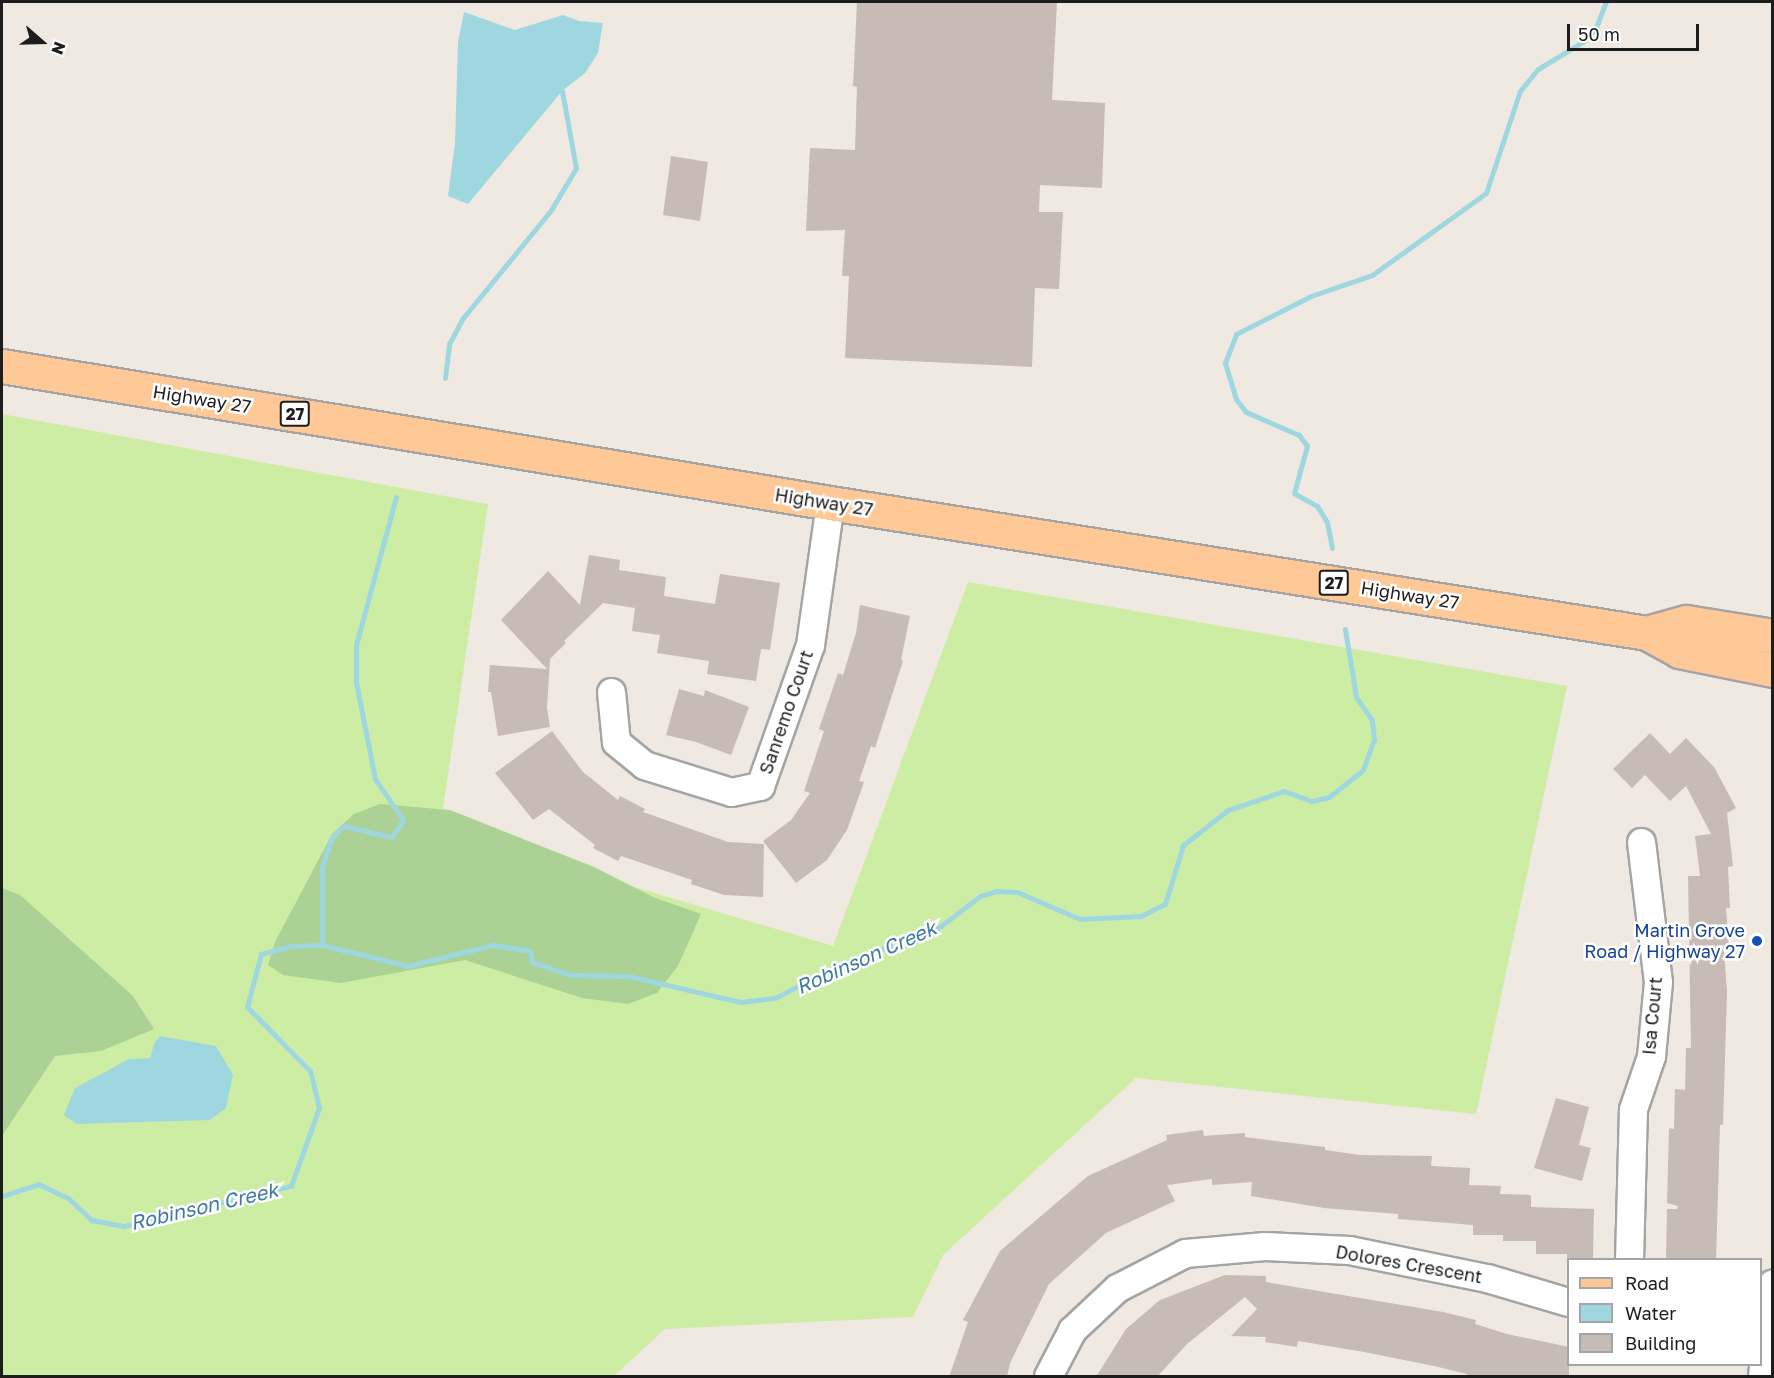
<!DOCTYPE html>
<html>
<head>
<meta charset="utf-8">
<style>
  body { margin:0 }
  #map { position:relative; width:1774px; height:1378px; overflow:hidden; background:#efe9e2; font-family:"Golos Text",sans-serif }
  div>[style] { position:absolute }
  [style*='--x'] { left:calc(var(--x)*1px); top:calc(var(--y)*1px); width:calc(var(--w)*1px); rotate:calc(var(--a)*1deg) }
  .grass>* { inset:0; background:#ceeda4 }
  .forest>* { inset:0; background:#abd194 }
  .water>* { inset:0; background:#9fd7e0 }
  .stream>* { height:5px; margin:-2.5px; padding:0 2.5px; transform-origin:2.5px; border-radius:2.5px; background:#9fd7e0 }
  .building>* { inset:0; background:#c7bbb5 }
  .roads { filter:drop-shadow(2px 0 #a4a4a4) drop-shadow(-2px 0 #a4a4a4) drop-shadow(0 2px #a4a4a4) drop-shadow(0 -2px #a4a4a4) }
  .minor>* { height:27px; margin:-13.5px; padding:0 13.5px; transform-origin:13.5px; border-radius:13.5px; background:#fff }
  .major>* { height:33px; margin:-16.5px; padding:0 16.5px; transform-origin:16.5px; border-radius:16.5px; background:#ffc897 }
  .dots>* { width:16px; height:16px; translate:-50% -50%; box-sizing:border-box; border:3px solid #fff; border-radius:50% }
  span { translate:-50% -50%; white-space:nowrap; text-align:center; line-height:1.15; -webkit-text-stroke:5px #fff; paint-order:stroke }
  .shield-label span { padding:2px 4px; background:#fff; border:2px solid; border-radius:4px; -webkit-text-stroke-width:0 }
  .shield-label { font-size:16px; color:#1d1d1d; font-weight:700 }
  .street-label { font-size:18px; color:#1d1d1d }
  .transit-label { font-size:18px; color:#164399 }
  .right { translate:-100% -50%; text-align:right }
  .water-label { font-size:20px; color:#3e79a2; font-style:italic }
  .frame { position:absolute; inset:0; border:3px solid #1d1d1d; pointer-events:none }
  .legend { position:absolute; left:1567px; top:1258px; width:195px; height:108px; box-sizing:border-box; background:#fff; border:2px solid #a5a5a5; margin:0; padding:8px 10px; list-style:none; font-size:18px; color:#1d1d1d }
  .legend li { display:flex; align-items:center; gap:12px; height:30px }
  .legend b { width:30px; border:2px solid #a5a5a5 }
  .north { position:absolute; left:12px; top:12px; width:60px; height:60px; -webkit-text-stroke:4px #fff; paint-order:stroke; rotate:110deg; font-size:16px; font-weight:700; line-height:24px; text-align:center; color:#1d1d1d }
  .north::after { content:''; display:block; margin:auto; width:21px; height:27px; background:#1d1d1d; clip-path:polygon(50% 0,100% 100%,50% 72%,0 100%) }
  .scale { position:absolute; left:1567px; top:24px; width:132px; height:27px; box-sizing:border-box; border:3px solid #1d1d1d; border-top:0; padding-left:8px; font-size:18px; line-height:21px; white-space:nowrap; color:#1d1d1d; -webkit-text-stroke:4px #fff; paint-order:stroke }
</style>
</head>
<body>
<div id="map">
  <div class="grass">
    <i style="clip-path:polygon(2px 414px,488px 504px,440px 829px,833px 946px,968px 582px,1567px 686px,1476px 1114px,1136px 1078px,943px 1255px,913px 1317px,665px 1329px,614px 1376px,2px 1376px)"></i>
  </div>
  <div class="forest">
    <i style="clip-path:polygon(380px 804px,450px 810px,594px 867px,653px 897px,701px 914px,678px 966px,657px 993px,628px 1004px,582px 998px,465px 960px,341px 983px,283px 975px,268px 965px,275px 942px,332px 834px,354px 814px)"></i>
    <i style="clip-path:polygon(2px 888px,20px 895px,133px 996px,154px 1029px,101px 1051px,55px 1056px,2px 1136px)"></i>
  </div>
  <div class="water">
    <i style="clip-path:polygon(464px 12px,515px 30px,563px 15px,579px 21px,603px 23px,598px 53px,585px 73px,562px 91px,468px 204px,448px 196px,455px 143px,458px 42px)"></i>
    <i style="clip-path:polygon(160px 1036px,216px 1046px,233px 1075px,226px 1108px,210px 1120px,77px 1124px,64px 1115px,75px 1088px,129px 1059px,150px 1058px,154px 1044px)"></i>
  </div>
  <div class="stream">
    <i style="--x:445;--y:378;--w:34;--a:-83"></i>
    <i style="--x:449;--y:344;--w:30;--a:-62"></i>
    <i style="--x:463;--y:318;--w:139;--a:-50.8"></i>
    <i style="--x:551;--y:210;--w:49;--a:-59.2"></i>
    <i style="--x:576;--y:168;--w:78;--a:-100.3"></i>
    <i style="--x:1332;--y:548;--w:26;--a:-101"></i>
    <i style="--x:1327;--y:522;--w:19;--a:-122"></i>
    <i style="--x:1317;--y:506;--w:26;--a:-151"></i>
    <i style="--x:1294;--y:493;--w:49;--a:-74.5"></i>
    <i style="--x:1307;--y:446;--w:14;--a:-126"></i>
    <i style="--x:1299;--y:435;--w:58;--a:-156.5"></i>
    <i style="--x:1246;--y:412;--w:16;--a:-128"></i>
    <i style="--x:1236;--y:399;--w:38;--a:-107"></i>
    <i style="--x:1225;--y:363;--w:31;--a:-69"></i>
    <i style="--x:1236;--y:334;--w:84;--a:-26.9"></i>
    <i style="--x:1311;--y:296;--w:65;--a:-19"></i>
    <i style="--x:1372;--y:275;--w:140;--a:-35.7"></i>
    <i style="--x:1486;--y:193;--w:108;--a:-71.6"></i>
    <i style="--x:1520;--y:91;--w:28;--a:-51"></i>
    <i style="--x:1538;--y:69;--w:54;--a:-31.3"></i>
    <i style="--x:1584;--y:41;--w:16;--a:-45"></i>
    <i style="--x:1595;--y:30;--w:30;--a:-69"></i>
    <i style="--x:322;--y:945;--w:78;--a:-90"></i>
    <i style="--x:322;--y:867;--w:29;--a:-72"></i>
    <i style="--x:331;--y:839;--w:18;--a:-47"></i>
    <i style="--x:343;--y:826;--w:50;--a:12.7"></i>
    <i style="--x:392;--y:837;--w:20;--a:-57"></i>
    <i style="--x:403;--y:820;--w:50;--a:-124.3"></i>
    <i style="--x:375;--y:779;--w:99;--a:-101.1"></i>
    <i style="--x:356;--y:682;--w:37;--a:-90"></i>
    <i style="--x:356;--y:645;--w:153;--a:-74.9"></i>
    <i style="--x:2;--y:1196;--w:38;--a:-18"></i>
    <i style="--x:38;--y:1184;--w:33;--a:25"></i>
    <i style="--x:68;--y:1198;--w:33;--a:43"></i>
    <i style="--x:92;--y:1220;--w:33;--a:11"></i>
    <i style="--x:124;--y:1226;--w:172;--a:-13.5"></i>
    <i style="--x:291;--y:1186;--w:83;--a:-70.3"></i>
    <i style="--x:319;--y:1108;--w:23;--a:-103"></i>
    <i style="--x:314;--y:1086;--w:16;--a:-105"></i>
    <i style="--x:310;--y:1071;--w:90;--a:-134.5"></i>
    <i style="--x:247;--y:1007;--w:55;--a:-75.2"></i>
    <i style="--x:261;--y:954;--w:31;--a:-15"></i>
    <i style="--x:291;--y:946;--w:31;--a:-2"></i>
    <i style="--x:322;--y:945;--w:89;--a:13.7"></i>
    <i style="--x:408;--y:966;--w:88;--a:-13.9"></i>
    <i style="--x:493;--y:945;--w:37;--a:9"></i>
    <i style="--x:530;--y:951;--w:11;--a:80"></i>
    <i style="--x:532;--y:962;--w:40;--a:18.9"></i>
    <i style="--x:570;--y:975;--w:58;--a:1"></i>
    <i style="--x:628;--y:976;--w:116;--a:13"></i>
    <i style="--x:741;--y:1002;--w:34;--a:-7"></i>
    <i style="--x:775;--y:998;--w:71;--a:-27.6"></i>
    <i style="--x:838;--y:965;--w:105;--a:-20"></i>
    <i style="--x:937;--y:929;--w:54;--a:-37.5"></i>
    <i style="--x:980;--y:896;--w:17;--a:-17"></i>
    <i style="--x:996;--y:891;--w:21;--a:3"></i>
    <i style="--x:1017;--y:892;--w:69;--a:23.2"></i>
    <i style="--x:1080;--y:919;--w:61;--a:-2.8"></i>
    <i style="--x:1141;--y:916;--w:27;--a:-27"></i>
    <i style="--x:1165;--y:904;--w:62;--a:-73"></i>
    <i style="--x:1183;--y:845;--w:57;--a:-37.9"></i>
    <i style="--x:1228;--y:810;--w:59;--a:-18.7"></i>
    <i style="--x:1284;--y:791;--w:30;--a:20"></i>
    <i style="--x:1312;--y:801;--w:17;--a:-13"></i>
    <i style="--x:1329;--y:797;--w:43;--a:-38.5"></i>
    <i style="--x:1363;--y:770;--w:32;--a:-70"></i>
    <i style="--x:1374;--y:740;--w:20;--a:-96"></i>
    <i style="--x:1372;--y:720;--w:28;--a:-125"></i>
    <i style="--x:1356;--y:697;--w:69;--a:-99.2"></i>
  </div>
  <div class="building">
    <i style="clip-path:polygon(857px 2px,1057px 2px,1052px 100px,1105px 103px,1102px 188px,1040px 185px,1039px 212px,1063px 212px,1059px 289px,1035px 288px,1032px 367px,845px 358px,849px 276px,842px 276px,845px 230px,806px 231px,810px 148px,855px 150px,857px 87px,853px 86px)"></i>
    <i style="clip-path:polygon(671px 156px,708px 162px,700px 221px,663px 215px)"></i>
    <i style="clip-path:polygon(589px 555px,620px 560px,619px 570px,666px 577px,664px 596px,715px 604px,720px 574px,780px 583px,770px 650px,761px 649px,756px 681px,707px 674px,709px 661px,657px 653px,660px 635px,632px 631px,635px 608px,603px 603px,564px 641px,566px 643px,550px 659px,547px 708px,550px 727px,498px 736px,491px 692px,488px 692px,490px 665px,547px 669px,501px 620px,548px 571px,580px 605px)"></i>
    <i style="clip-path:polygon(860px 605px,910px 616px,901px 660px,903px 661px,875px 748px,871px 746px,859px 781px,864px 782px,847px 830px,827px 860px,796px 883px,763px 841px,791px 820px,810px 793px,804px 791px,824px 731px,819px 729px,838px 673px,843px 675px,856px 633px)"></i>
    <i style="clip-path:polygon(679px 689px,704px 696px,705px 690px,749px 707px,731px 755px,696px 742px,666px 735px)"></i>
    <i style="clip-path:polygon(552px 731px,583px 772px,618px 800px,620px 796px,645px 809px,643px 812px,728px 842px,764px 844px,763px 897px,724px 895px,691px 884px,692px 880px,621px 856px,618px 861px,593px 848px,595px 845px,549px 809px,533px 820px,495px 773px)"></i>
    <i style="clip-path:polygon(1650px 733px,1670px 754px,1686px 738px,1714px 767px,1736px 808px,1727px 813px,1733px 866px,1728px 867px,1730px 908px,1726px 908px,1729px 949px,1724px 949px,1727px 992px,1723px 1125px,1720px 1125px,1716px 1260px,1666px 1260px,1667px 1209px,1677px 1209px,1678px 1206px,1667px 1203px,1669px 1128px,1674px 1129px,1675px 1089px,1685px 1090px,1686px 1048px,1691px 1048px,1688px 876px,1700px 876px,1695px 836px,1711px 834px,1686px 786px,1670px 801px,1645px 775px,1632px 788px,1613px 769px)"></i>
    <i style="clip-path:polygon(1556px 1098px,1589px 1107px,1579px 1145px,1591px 1148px,1582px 1181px,1534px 1168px)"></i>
    <i style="clip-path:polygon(1203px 1130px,1204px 1136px,1245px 1133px,1245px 1137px,1325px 1147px,1325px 1150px,1360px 1155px,1432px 1156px,1431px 1166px,1470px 1168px,1469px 1185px,1501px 1186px,1500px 1194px,1531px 1195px,1531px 1207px,1594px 1209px,1593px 1260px,1567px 1260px,1567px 1254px,1536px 1254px,1536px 1241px,1503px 1241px,1503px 1235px,1473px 1235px,1473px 1225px,1398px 1219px,1398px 1214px,1324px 1208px,1251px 1196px,1252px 1182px,1212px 1185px,1212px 1179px,1167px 1185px,1175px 1201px,1106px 1233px,1049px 1284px,1010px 1363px,1007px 1377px,949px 1377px,968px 1322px,963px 1320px,1000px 1251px,1088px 1176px,1167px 1140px,1166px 1135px)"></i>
    <i style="clip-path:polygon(1225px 1275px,1266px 1276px,1266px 1282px,1443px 1312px,1476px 1320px,1475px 1324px,1507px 1334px,1569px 1347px,1569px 1377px,1466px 1377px,1467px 1374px,1434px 1366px,1364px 1352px,1298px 1341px,1297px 1347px,1265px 1342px,1266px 1337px,1231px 1336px,1257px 1309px,1245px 1297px,1187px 1344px,1157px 1377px,1096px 1377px,1126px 1329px,1160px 1300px)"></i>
  </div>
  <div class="roads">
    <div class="minor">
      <i style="--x:611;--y:692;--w:50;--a:84.3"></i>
      <i style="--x:616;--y:742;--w:36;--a:39"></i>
      <i style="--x:644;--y:765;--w:91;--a:17.2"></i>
      <i style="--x:731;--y:792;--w:30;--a:-12"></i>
      <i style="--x:760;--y:786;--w:150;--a:-70.5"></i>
      <i style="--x:810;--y:645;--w:143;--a:-82"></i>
      <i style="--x:1629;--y:1260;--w:151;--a:-88.5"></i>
      <i style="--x:1633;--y:1109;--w:56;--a:-71.2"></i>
      <i style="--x:1651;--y:1056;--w:74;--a:-84.6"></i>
      <i style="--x:1658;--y:982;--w:141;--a:-96.9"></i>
      <i style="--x:1048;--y:1376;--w:52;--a:-62.4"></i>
      <i style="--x:1072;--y:1330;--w:62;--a:-43"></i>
      <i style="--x:1117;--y:1288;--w:76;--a:-27.2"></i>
      <i style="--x:1185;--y:1253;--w:80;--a:-5"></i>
      <i style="--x:1265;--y:1246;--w:84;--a:2.7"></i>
      <i style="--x:1349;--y:1250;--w:141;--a:11.5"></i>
      <i style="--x:1487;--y:1278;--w:84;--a:16.5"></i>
      <i style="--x:1762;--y:1376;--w:93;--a:-83.8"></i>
    </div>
    <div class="major">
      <i style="--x:2;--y:366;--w:839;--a:9.39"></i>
      <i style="--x:830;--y:503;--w:827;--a:9.04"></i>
      <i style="--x:1647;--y:633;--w:37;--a:29"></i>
      <i style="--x:1679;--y:651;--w:95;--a:11.5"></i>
      <i style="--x:1647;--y:633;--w:41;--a:-15.8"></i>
      <i style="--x:1686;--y:622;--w:87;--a:9.2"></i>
    </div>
  </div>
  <div class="dots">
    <i style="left:1757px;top:941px;background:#1a4fb4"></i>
  </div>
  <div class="shield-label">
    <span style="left:295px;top:414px">27</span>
    <span style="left:1334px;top:583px">27</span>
  </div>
  <div class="street-label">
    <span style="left:202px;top:399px;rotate:9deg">Highway 27</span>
    <span style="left:824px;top:502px;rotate:9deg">Highway 27</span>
    <span style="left:1410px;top:595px;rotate:9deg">Highway 27</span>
    <span style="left:786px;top:712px;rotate:-71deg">Sanremo Court</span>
    <span style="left:1652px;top:1016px;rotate:-85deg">Isa Court</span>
    <span style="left:1409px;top:1264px;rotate:10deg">Dolores Crescent</span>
  </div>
  <div class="transit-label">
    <span class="right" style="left:1745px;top:941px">Martin Grove<br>Road / Highway 27</span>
  </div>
  <div class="water-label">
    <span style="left:866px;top:957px;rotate:-24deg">Robinson Creek</span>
    <span style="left:204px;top:1206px;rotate:-13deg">Robinson Creek</span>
  </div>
  <div class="frame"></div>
  <ul class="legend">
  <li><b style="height:8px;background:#ffc897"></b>Road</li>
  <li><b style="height:16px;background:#9fd7e0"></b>Water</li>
  <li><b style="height:16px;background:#c7bbb5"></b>Building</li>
  </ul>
  <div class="north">N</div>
  <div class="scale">50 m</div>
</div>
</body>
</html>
